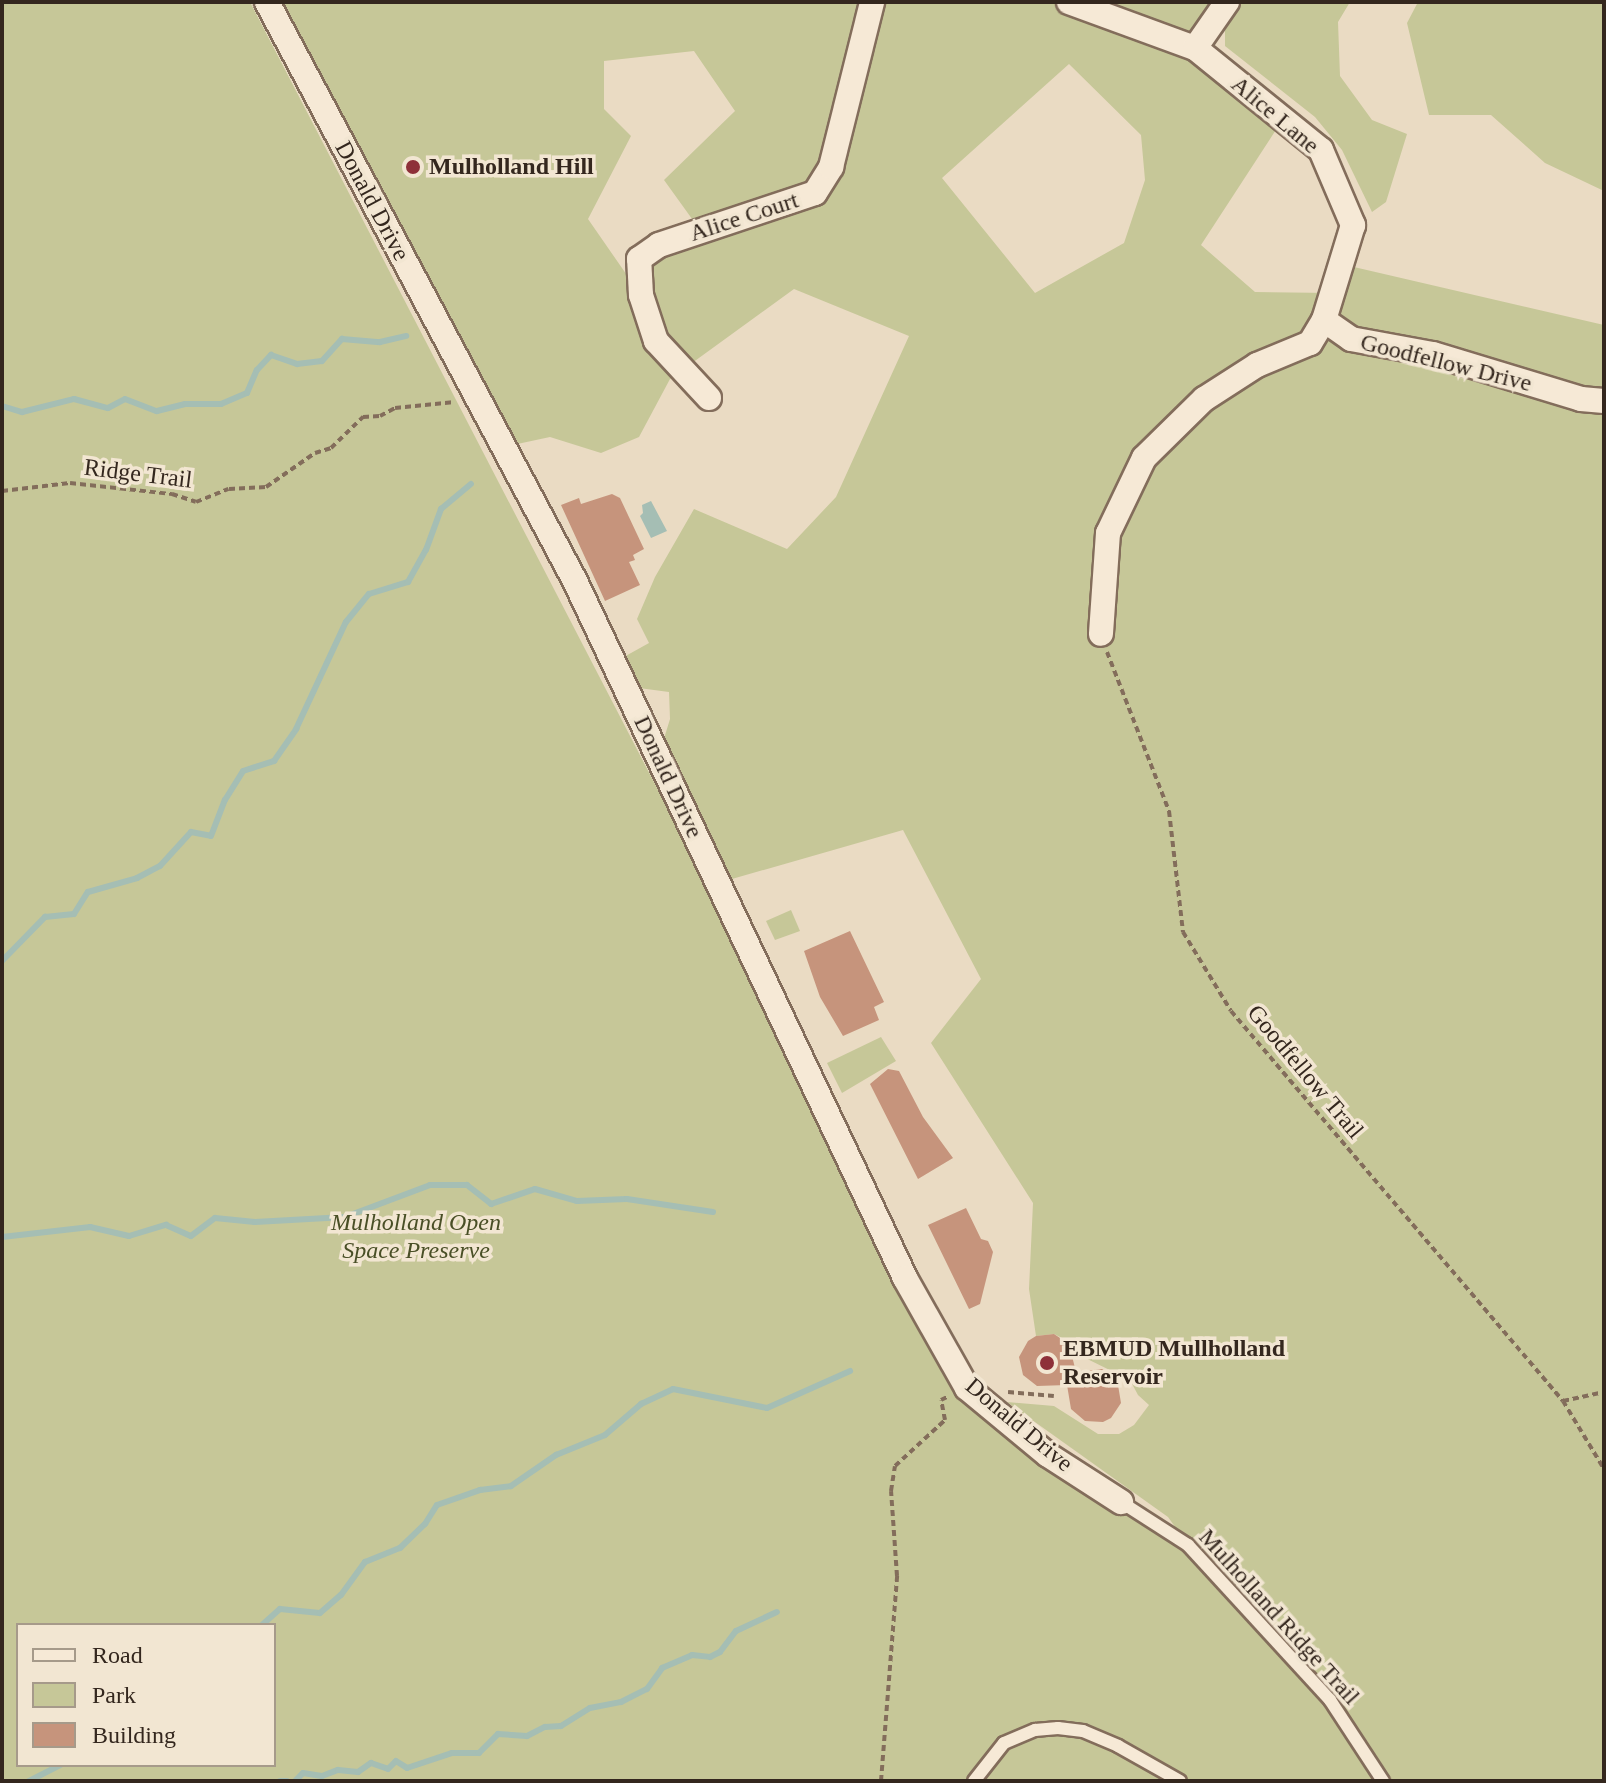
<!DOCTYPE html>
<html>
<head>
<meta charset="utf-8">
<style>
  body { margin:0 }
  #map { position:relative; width:1606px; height:1783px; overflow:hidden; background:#eadbc3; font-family:"Times New Roman",serif }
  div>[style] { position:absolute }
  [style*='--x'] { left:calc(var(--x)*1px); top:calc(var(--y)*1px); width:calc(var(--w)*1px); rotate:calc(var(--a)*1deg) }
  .green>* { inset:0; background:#c6c798 }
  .water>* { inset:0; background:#a5beb4 }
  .stream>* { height:6px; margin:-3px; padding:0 3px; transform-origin:3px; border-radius:3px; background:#a5beb4 }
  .building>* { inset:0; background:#c6947c }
  .path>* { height:4px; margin-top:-2px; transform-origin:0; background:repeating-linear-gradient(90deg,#836d5b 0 6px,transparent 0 10px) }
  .roads { filter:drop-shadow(2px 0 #836d5b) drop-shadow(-2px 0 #836d5b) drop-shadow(0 2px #836d5b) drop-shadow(0 -2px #836d5b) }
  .lane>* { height:12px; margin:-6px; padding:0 6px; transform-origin:6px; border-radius:6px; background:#f6e9d6 }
  .street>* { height:24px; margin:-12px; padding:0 12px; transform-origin:12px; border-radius:12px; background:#f6e9d6 }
  .dots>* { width:22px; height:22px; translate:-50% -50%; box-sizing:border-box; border:4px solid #f2e6d2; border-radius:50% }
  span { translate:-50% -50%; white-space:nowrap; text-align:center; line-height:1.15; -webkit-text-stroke:7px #f2e6d2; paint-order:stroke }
  .street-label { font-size:24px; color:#34271e }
  .poi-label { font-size:24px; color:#34271e; font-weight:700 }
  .left { translate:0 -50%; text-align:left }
  .park-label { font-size:24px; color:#494f26; font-style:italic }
  .frame { position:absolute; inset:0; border:4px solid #34271e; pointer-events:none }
  .legend { position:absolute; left:16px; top:1623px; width:260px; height:144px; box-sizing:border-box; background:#f2e6d2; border:2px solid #a69a8a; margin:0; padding:10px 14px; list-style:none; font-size:24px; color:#34271e }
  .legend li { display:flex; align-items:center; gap:16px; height:40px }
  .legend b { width:40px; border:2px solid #a69a8a }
</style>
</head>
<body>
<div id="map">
  <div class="green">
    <i style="clip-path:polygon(evenodd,2px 2px,250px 2px,672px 817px,825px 1132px,967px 1388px,1186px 1542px,1168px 1517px,1007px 1402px,1054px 1406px,1098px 1434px,1119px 1434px,1134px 1425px,1149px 1405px,1138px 1395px,1130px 1380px,1073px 1352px,1062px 1338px,1054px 1334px,1036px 1336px,1029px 1289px,1033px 1203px,931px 1043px,981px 979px,903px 830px,718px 883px,658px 758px,670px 719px,669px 692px,624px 686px,613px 663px,649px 643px,637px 619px,655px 577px,694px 509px,787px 549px,836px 497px,909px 336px,794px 289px,670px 379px,639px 437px,601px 453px,550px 437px,503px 447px,267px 2px,1227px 2px,1195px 48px,1283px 119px,1201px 245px,1255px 292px,1332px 293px,1341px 264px,1604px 325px,1604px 1781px,2px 1781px,2px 2px,694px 51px,735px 111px,664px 180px,700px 230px,639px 259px,640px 294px,588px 219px,631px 136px,604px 109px,604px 61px,694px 51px,2px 2px,1069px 64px,1141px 135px,1145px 180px,1124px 243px,1035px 293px,942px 178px,1069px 64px,2px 2px,18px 1625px,274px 1625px,274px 1765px,18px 1765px,18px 1625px)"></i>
    <i style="clip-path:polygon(1242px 2px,1350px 2px,1338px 22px,1340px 76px,1372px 120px,1407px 134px,1386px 202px,1372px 212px,1342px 150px,1315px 117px,1225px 46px,1225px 30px)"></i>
    <i style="clip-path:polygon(1418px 2px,1604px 2px,1604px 191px,1545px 163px,1491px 115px,1429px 115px,1407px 23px)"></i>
    <i style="clip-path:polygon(791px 910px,800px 931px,775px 940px,766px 921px)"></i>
    <i style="clip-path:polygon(881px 1037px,896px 1061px,842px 1093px,827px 1063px)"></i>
  </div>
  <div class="water">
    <i style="clip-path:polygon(651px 501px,667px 531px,651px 538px,640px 516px,643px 513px,642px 505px)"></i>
  </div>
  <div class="stream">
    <i style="--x:2;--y:406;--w:21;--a:17"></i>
    <i style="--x:22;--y:412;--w:54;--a:-14"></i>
    <i style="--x:74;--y:399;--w:35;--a:15"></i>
    <i style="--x:108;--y:408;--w:19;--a:-28"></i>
    <i style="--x:125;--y:399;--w:34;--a:21"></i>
    <i style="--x:157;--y:411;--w:29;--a:-14"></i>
    <i style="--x:185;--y:404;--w:36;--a:0"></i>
    <i style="--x:221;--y:404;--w:28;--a:-23"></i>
    <i style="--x:247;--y:393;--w:25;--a:-67"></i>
    <i style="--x:257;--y:370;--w:21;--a:-47"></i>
    <i style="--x:271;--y:355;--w:28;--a:19"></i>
    <i style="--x:297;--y:364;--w:25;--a:-7"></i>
    <i style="--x:322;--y:361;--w:30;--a:-48"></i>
    <i style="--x:342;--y:339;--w:38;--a:5"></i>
    <i style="--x:380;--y:342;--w:27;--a:-13"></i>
    <i style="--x:2;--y:961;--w:62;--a:-45.7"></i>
    <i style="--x:45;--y:917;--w:29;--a:-6"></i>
    <i style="--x:74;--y:914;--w:26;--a:-58"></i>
    <i style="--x:88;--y:892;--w:51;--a:-15.9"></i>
    <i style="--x:137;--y:878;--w:26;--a:-28"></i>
    <i style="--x:160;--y:866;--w:46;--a:-47.6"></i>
    <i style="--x:191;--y:832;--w:20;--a:11"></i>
    <i style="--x:211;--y:836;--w:39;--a:-69"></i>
    <i style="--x:225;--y:800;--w:34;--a:-58"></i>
    <i style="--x:243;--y:771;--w:33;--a:-18"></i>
    <i style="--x:274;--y:761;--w:39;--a:-55"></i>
    <i style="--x:296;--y:729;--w:118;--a:-65"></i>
    <i style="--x:346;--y:622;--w:36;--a:-51"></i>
    <i style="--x:369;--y:594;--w:41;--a:-17.1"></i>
    <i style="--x:408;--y:582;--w:37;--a:-61"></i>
    <i style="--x:426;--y:550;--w:44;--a:-69.9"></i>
    <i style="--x:441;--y:509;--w:39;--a:-40"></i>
    <i style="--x:2;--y:1237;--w:89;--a:-6.5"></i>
    <i style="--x:90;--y:1227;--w:40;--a:13"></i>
    <i style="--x:129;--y:1236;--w:39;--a:-17"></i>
    <i style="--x:166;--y:1225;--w:27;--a:24"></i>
    <i style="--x:191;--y:1236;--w:30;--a:-37"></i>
    <i style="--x:215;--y:1218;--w:40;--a:5.7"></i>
    <i style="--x:255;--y:1222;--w:90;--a:-3.2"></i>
    <i style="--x:345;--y:1217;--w:91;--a:-20.6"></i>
    <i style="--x:430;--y:1185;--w:37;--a:0"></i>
    <i style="--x:467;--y:1185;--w:31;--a:38"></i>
    <i style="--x:491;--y:1204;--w:46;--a:-18.8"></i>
    <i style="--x:535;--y:1189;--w:44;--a:15.9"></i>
    <i style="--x:577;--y:1201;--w:50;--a:-2.3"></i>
    <i style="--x:627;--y:1199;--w:87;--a:8.6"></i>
    <i style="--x:262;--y:1625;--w:24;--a:-42"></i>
    <i style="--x:280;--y:1609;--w:40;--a:5.7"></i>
    <i style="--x:320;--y:1613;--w:28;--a:-41"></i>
    <i style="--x:341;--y:1595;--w:41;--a:-54"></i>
    <i style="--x:365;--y:1562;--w:38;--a:-22"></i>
    <i style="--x:400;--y:1548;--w:35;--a:-44"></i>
    <i style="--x:425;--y:1524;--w:22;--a:-58"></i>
    <i style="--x:437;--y:1505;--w:46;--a:-19.2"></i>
    <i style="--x:480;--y:1490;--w:31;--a:-7"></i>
    <i style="--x:511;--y:1486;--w:55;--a:-34.6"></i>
    <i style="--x:556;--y:1455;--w:53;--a:-22.2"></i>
    <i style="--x:605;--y:1435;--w:48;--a:-40.7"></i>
    <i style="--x:641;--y:1404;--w:35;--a:-25"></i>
    <i style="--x:673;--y:1389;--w:96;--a:11.4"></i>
    <i style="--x:767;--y:1408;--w:91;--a:-24"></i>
    <i style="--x:29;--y:1781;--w:36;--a:-27"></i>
    <i style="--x:280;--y:1781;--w:7;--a:0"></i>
    <i style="--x:295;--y:1781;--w:11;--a:-45"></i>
    <i style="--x:303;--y:1773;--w:19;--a:9"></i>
    <i style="--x:322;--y:1776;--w:17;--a:-21"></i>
    <i style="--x:338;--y:1770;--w:20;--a:6"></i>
    <i style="--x:358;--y:1772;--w:16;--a:-35"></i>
    <i style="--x:371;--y:1763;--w:18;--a:19"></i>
    <i style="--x:388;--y:1769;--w:11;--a:-45"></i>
    <i style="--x:396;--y:1761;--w:13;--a:32"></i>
    <i style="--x:407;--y:1768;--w:47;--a:-18.4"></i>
    <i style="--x:452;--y:1753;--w:27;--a:0"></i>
    <i style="--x:479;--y:1753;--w:27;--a:-45"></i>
    <i style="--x:498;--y:1734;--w:29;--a:4"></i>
    <i style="--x:527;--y:1736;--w:20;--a:-27"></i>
    <i style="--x:545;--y:1727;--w:16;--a:-4"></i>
    <i style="--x:561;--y:1726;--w:34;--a:-32"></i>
    <i style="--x:590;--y:1708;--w:32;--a:-11"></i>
    <i style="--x:621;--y:1702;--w:29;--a:-27"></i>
    <i style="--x:647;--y:1689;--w:26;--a:-54"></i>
    <i style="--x:662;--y:1668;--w:33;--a:-23"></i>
    <i style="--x:692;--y:1655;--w:18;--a:6"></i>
    <i style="--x:710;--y:1657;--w:11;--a:-27"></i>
    <i style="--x:720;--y:1652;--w:26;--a:-53"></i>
    <i style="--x:736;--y:1631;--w:45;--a:-24.9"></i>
  </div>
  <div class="building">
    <i style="clip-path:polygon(612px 494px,620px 498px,644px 549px,633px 555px,635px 560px,629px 562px,640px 585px,605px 601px,561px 505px,579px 498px,581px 504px)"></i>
    <i style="clip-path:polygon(850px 931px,884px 1002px,874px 1007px,879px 1020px,843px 1036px,820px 997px,804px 951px)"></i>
    <i style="clip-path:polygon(888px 1069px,899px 1071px,923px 1117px,953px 1158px,918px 1179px,870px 1084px)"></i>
    <i style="clip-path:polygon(966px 1208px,981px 1239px,988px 1241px,993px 1252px,980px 1304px,969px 1309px,928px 1225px)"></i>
    <i style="clip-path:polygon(1054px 1334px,1069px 1344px,1076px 1372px,1102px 1369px,1117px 1379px,1121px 1403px,1111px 1418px,1103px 1422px,1085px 1421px,1071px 1409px,1067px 1385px,1037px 1386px,1023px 1375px,1019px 1357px,1028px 1341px,1036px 1336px)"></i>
  </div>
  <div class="path">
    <i style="--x:2;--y:491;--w:68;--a:-6.7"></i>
    <i style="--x:70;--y:483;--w:103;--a:6.2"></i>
    <i style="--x:172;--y:494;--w:25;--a:18"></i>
    <i style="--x:196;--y:502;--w:35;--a:-22"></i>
    <i style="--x:229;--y:489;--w:37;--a:-3"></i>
    <i style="--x:266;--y:487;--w:60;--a:-34.8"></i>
    <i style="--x:315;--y:453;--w:17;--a:-17"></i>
    <i style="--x:331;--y:448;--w:45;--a:-44.1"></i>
    <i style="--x:363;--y:417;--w:17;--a:-3"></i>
    <i style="--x:380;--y:416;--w:17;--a:-28"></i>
    <i style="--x:395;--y:408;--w:60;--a:-5.7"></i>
    <i style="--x:1107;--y:652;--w:171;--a:68.7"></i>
    <i style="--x:1169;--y:811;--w:122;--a:83.4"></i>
    <i style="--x:1183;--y:932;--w:92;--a:58.7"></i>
    <i style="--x:1231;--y:1011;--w:512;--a:49.59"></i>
    <i style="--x:1563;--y:1401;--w:79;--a:58.9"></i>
    <i style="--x:1008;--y:1392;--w:46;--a:5"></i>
    <i style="--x:1563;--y:1401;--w:42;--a:-12.4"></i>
    <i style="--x:881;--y:1781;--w:206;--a:-85.5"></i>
    <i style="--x:897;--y:1576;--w:85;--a:-94"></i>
    <i style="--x:891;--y:1491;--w:25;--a:-81"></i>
    <i style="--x:895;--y:1466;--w:68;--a:-42.6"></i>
    <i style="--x:945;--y:1420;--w:20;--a:-101"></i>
    <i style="--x:941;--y:1400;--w:9;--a:-27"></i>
  </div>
  <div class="roads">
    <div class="lane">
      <i style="--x:1121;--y:1502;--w:80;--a:32.7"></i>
      <i style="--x:1188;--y:1545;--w:210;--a:47.5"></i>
      <i style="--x:1330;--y:1700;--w:97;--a:56.8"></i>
      <i style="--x:974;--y:1781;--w:48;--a:-51.7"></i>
      <i style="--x:1004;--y:1743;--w:34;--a:-23"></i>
      <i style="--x:1035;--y:1730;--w:23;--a:-5"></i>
      <i style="--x:1058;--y:1728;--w:25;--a:7"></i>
      <i style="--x:1083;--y:1731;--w:38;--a:23"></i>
      <i style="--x:1118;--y:1746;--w:71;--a:29.4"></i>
    </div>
    <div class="street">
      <i style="--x:267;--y:2;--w:656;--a:61.99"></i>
      <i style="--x:575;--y:581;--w:771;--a:64.66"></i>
      <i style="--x:905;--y:1278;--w:126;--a:60.6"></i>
      <i style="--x:967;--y:1388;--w:105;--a:39.6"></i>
      <i style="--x:1048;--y:1455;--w:87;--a:32.8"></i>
      <i style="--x:1069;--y:2;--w:134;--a:20.1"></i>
      <i style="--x:1195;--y:48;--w:162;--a:39"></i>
      <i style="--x:1321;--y:150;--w:82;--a:66.9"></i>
      <i style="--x:1353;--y:225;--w:99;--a:107"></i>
      <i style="--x:1324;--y:320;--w:27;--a:121"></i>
      <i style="--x:1310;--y:343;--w:57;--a:157.5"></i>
      <i style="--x:1257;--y:365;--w:63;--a:147.3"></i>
      <i style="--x:1204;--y:399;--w:84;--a:135.5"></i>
      <i style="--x:1144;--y:458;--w:83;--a:115.6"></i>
      <i style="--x:1108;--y:533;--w:101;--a:94"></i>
      <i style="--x:1195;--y:48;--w:56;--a:-55.2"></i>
      <i style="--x:1324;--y:320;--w:33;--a:35"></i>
      <i style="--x:1351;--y:339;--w:83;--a:10.4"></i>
      <i style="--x:1433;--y:354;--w:155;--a:16.9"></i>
      <i style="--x:1581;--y:399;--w:23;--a:5"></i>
      <i style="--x:709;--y:398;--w:78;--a:-132.9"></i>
      <i style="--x:656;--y:341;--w:48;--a:-108.1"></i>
      <i style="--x:641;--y:295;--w:36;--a:-93"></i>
      <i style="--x:639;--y:259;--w:24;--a:-35"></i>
      <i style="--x:659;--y:245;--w:164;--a:-18.4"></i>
      <i style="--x:815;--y:193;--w:31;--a:-58"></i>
      <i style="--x:831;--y:167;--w:170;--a:-76"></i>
    </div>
  </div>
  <div class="dots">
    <i style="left:413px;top:167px;background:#8e3039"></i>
    <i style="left:1047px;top:1363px;background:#8e3039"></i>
  </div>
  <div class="street-label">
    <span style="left:1275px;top:115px;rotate:40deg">Alice Lane</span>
    <span style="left:372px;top:201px;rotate:62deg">Donald Drive</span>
    <span style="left:744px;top:217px;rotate:-18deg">Alice Court</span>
    <span style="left:1446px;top:363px;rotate:14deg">Goodfellow Drive</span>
    <span style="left:138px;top:474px;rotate:7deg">Ridge Trail</span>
    <span style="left:668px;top:777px;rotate:65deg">Donald Drive</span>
    <span style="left:1305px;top:1072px;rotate:50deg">Goodfellow Trail</span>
    <span style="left:1019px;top:1425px;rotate:40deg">Donald Drive</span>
    <span style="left:1279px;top:1617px;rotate:48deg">Mulholland Ridge Trail</span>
  </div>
  <div class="poi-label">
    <span class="left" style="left:429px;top:167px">Mulholland Hill</span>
    <span class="left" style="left:1063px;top:1363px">EBMUD Mullholland<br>Reservoir</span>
  </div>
  <div class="park-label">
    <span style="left:416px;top:1237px">Mulholland Open<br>Space Preserve</span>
  </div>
  <div class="frame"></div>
  <ul class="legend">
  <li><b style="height:10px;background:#f6e9d6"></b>Road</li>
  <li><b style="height:22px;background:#c6c798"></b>Park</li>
  <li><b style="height:22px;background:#c6947c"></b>Building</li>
  </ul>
</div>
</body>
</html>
